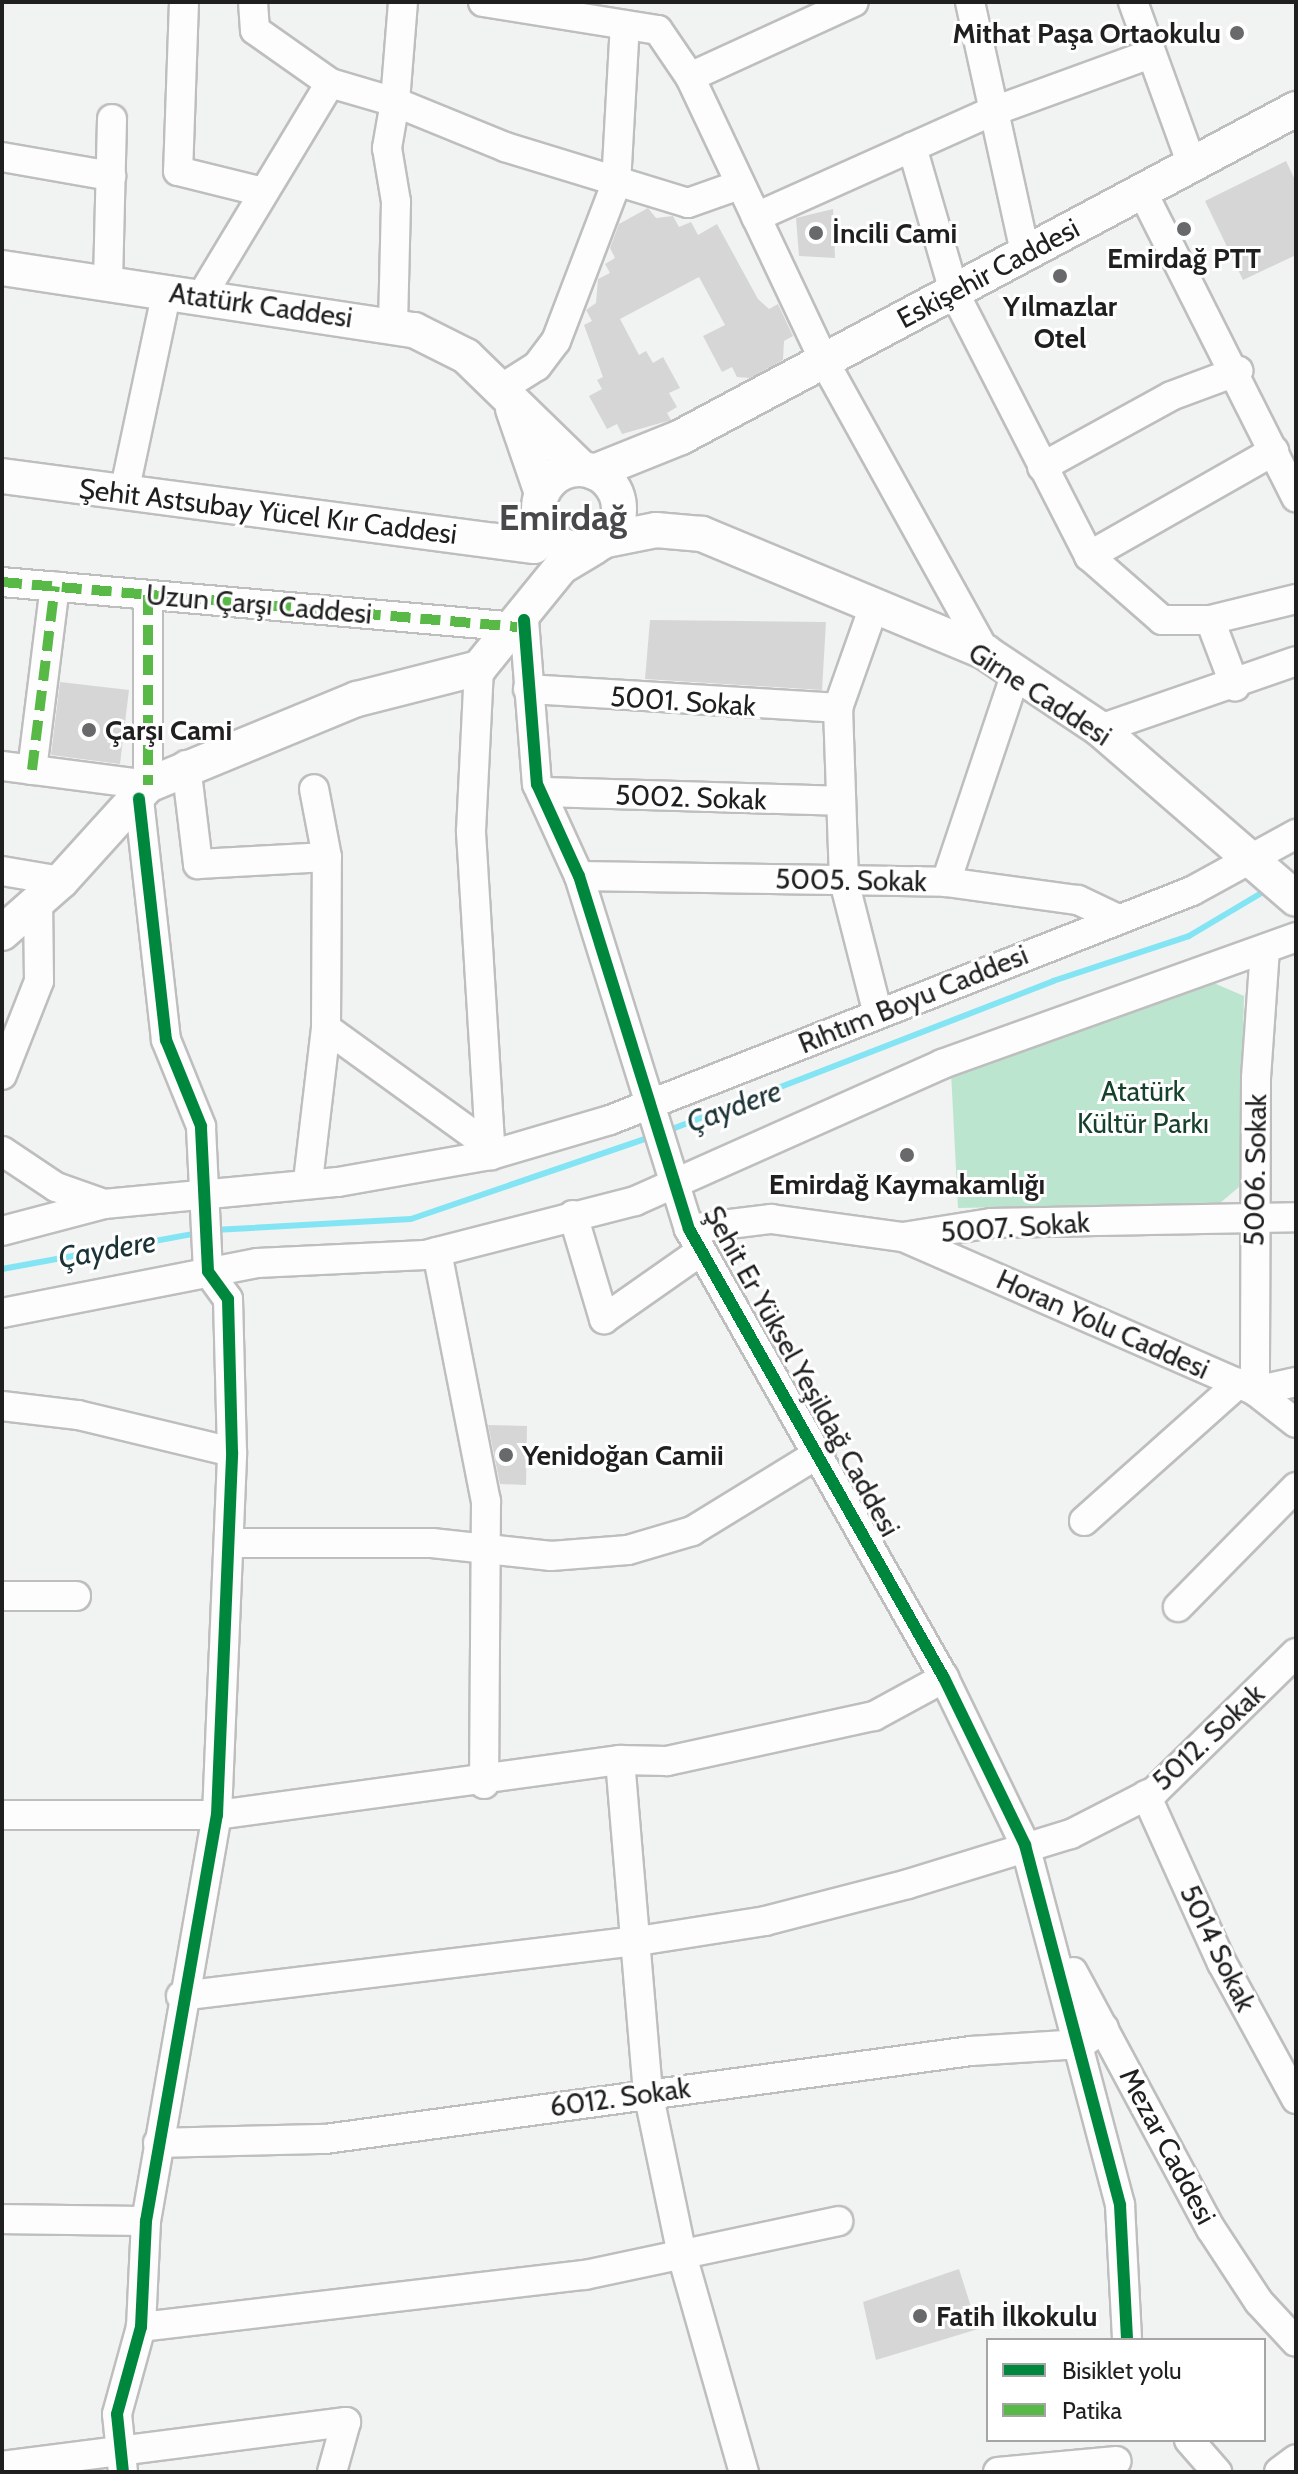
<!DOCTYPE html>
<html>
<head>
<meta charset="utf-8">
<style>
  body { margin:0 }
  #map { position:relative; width:1298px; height:2474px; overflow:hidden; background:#f1f2f2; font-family:Cabin,sans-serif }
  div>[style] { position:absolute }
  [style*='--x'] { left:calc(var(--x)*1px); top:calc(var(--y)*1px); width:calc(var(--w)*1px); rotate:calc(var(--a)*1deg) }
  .green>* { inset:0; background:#bce5cf }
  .stream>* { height:6px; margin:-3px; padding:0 3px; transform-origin:3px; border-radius:3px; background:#83e5f3 }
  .building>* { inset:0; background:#d6d6d6 }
  .roads { filter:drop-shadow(2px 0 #bebebf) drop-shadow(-2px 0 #bebebf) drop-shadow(0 2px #bebebf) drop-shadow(0 -2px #bebebf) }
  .minor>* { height:28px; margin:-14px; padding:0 14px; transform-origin:14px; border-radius:14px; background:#fdfdfd }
  .major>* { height:34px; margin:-17px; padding:0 17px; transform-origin:17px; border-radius:17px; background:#fdfdfd }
  .major>.ring { margin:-17px; padding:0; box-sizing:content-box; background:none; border:34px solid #fdfdfd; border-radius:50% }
  .quiet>* { height:10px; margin-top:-5px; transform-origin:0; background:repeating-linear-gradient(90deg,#58b947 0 20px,transparent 0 30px) }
  .cycleway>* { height:12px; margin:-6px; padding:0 6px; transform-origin:6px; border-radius:6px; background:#00873e }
  .dots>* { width:22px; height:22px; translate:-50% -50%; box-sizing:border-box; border:4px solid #fff; border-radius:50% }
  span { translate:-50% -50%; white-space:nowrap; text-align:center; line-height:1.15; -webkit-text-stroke:6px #fff; paint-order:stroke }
  .poi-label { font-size:28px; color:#1f1f20; font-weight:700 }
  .right { translate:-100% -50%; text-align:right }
  .left { translate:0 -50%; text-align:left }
  .street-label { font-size:28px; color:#1f1f20 }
  .park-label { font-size:28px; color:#16412c }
  .water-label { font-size:30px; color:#1b3337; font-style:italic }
  .district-label { font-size:36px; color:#48494a; font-weight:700 }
  .frame { position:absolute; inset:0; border:4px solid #1f1f20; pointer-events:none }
  .legend { position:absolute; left:986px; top:2338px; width:280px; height:104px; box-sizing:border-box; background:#fff; border:2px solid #a5a5a6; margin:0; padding:10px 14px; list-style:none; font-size:24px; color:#1f1f20 }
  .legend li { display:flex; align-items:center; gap:16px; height:40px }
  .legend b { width:40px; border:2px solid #a5a5a6 }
</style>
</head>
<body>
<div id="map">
  <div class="green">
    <i style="clip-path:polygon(1209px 981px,1244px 996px,1239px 1187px,1220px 1203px,958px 1208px,951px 1072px)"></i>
  </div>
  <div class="stream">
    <i style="--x:667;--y:1131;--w:414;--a:-21.2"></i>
    <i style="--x:1053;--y:981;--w:143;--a:-18.3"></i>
    <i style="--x:1189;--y:936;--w:92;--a:-30.7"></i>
    <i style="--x:214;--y:1230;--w:197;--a:-3.2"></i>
    <i style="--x:411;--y:1219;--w:256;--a:-18.9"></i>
    <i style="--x:2;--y:1269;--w:200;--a:-10.4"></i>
  </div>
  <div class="building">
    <i style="clip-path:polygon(1286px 161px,1296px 182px,1296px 255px,1243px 280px,1205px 201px)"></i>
    <i style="clip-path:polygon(648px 208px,656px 218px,673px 216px,679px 227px,691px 222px,698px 235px,717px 224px,758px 299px,769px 309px,778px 304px,793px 336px,784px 341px,783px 360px,750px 378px,737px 377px,732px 367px,722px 372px,703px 336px,725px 325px,699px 277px,620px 319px,639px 355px,646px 351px,653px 363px,663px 357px,680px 388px,669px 393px,677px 407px,667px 413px,671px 420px,622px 434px,617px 424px,607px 429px,589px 396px,602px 389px,597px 380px,603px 377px,584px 325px,592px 321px,586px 310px,596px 303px,598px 279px,610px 273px,605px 264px,615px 258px,610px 248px,619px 224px)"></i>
    <i style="clip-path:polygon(833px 209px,835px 258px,799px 256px,796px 218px)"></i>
    <i style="clip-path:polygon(650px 620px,826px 622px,822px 690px,645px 679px)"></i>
    <i style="clip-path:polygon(60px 682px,129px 690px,120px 764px,51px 755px)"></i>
    <i style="clip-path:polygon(488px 1425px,527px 1426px,526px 1485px,500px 1484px)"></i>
    <i style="clip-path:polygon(959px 2269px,978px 2329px,876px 2360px,863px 2302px)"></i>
  </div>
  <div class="roads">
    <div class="minor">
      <i style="--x:184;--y:2;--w:169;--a:92"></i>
      <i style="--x:178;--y:171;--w:88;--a:13.9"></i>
      <i style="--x:253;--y:2;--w:28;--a:86"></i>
      <i style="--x:255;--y:30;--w:92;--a:35.2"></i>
      <i style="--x:403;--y:2;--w:100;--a:94.6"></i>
      <i style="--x:395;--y:102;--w:119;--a:22.2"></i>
      <i style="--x:505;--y:147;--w:191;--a:17"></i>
      <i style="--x:688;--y:203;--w:54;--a:-19.4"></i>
      <i style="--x:483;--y:2;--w:177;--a:9.1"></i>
      <i style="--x:658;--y:30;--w:57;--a:55.8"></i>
      <i style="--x:690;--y:77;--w:314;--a:64.7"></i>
      <i style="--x:824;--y:361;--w:333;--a:61"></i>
      <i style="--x:970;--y:2;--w:257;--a:77.6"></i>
      <i style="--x:1133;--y:2;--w:173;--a:70.1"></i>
      <i style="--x:690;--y:77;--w:180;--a:-24.6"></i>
      <i style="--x:912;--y:147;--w:151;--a:73.8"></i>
      <i style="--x:954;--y:292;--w:297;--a:62.9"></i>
      <i style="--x:1089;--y:556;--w:97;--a:41.2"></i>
      <i style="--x:1162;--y:620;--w:48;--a:0"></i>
      <i style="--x:1210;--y:620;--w:89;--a:-13.7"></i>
      <i style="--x:2;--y:157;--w:111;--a:9.9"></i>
      <i style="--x:1142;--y:191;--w:343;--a:63.3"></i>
      <i style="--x:756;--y:217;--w:257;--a:-24.1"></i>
      <i style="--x:991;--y:112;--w:169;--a:-20"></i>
      <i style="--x:108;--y:283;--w:164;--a:-88.6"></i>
      <i style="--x:201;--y:297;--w:250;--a:-58.9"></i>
      <i style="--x:330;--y:83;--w:68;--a:16.3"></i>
      <i style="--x:395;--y:102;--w:47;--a:99.9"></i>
      <i style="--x:387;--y:148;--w:55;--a:80.5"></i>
      <i style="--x:396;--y:202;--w:124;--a:91.4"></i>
      <i style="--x:502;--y:388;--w:41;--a:-32.2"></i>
      <i style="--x:537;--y:366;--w:31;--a:-53"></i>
      <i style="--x:556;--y:341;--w:168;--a:-69.1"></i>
      <i style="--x:616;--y:184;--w:159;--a:-86.8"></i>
      <i style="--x:1042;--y:467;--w:147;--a:-28.8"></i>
      <i style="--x:1171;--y:396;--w:72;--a:-20.5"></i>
      <i style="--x:124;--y:493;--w:207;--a:-78"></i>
      <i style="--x:1089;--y:556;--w:213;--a:-29.6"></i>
      <i style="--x:2;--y:582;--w:517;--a:4.99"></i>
      <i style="--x:873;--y:609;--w:105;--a:109.5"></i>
      <i style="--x:838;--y:708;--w:173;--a:88"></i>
      <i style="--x:844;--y:881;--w:133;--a:75.7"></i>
      <i style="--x:524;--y:620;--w:165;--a:85.5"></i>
      <i style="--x:537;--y:784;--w:101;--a:65.5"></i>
      <i style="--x:579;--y:876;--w:370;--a:72.7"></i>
      <i style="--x:689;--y:1229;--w:516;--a:60.41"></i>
      <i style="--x:944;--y:1678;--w:186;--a:64.1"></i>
      <i style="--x:1025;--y:1845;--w:372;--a:75.2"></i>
      <i style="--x:1120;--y:2205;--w:135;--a:87"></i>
      <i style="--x:1210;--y:620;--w:71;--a:69.3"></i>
      <i style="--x:479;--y:668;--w:164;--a:92.8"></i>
      <i style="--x:471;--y:832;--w:324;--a:86.5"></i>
      <i style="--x:528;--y:689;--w:311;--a:3.5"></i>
      <i style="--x:1100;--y:729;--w:207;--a:-19.1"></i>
      <i style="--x:186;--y:765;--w:100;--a:83.1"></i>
      <i style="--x:198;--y:864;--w:129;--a:-3.1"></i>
      <i style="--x:2;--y:766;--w:147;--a:7.4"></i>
      <i style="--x:148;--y:785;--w:190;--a:-90"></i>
      <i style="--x:32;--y:770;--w:185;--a:-82.9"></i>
      <i style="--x:541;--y:792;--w:300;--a:1.7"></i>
      <i style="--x:2;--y:871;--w:60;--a:9.6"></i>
      <i style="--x:579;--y:876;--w:367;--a:0.9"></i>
      <i style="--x:946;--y:882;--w:133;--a:7.8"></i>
      <i style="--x:1078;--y:900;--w:44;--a:25.4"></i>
      <i style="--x:946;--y:882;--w:217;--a:-71.5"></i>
      <i style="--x:1265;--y:949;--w:129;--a:94"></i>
      <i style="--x:1256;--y:1078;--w:313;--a:90.2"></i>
      <i style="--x:1255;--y:1391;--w:42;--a:-12.4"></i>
      <i style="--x:326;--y:1028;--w:198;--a:35.9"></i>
      <i style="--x:2;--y:1075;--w:101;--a:-68.5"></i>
      <i style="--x:39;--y:981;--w:79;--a:-90.7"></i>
      <i style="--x:2;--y:1151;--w:65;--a:33.7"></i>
      <i style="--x:56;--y:1187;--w:51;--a:19.5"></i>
      <i style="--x:308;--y:1181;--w:154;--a:-83.3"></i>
      <i style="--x:326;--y:1028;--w:171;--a:-89.7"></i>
      <i style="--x:327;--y:857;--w:69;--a:-100.8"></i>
      <i style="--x:573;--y:1215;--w:109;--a:73.4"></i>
      <i style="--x:604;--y:1319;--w:118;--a:-35"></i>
      <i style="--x:689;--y:1229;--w:83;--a:-7"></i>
      <i style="--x:771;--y:1219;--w:133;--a:7.8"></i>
      <i style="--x:903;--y:1237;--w:89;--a:-9"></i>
      <i style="--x:991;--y:1223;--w:305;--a:-1.1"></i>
      <i style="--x:2;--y:1231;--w:106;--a:-14.8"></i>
      <i style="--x:104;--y:1204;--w:235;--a:-5.4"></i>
      <i style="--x:338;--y:1182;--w:155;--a:-10"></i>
      <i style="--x:491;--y:1155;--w:124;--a:-16.4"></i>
      <i style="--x:610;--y:1120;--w:625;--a:-21.48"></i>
      <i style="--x:1192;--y:891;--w:119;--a:-28.7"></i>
      <i style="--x:903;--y:1237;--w:384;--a:23.6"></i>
      <i style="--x:1255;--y:1391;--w:52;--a:38"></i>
      <i style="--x:437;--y:1252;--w:254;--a:78.9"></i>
      <i style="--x:486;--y:1501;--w:283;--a:90.4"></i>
      <i style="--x:2;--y:1313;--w:260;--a:-11.1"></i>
      <i style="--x:257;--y:1263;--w:168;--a:-2.7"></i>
      <i style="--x:425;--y:1255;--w:217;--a:-14.4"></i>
      <i style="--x:635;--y:1201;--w:336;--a:-24"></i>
      <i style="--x:942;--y:1064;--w:376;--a:-19.7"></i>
      <i style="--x:2;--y:1406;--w:77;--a:6.8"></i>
      <i style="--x:78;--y:1415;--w:158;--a:13.5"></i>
      <i style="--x:1084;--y:1521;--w:208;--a:-41.7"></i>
      <i style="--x:229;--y:1543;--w:203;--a:0"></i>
      <i style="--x:432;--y:1543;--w:120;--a:6.2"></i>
      <i style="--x:551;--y:1556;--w:77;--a:-4.5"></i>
      <i style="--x:628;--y:1550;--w:67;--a:-16.5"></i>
      <i style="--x:692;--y:1531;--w:151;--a:-31.5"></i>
      <i style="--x:2;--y:1596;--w:74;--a:0"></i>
      <i style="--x:1178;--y:1607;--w:168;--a:-45.5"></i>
      <i style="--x:620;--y:1760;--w:333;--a:85.2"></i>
      <i style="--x:648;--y:2092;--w:167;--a:78.2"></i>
      <i style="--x:682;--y:2255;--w:226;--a:74.1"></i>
      <i style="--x:1146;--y:1795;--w:184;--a:65.7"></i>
      <i style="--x:1222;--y:1963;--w:155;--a:61.4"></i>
      <i style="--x:2;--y:1815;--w:215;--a:0"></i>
      <i style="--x:217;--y:1815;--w:407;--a:-7.8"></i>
      <i style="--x:620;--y:1760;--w:47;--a:1.2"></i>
      <i style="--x:667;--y:1761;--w:212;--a:-12.3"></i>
      <i style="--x:874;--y:1716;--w:80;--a:-28.5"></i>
      <i style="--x:1073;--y:1972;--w:292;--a:61.8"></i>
      <i style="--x:1211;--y:2229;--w:87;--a:56.7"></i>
      <i style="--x:1259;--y:2302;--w:54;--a:47.2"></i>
      <i style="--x:181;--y:1996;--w:460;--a:-6.9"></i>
      <i style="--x:638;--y:1941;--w:129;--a:-8.9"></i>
      <i style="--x:765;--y:1921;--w:148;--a:-14.5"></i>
      <i style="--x:908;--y:1884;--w:170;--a:-17.1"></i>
      <i style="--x:1071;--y:1834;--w:94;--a:-27.1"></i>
      <i style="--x:1155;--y:1791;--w:197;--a:-44.4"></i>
      <i style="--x:158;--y:2143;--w:167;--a:-1.4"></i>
      <i style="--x:325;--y:2139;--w:652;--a:-7.76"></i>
      <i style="--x:971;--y:2051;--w:110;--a:-3.6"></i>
      <i style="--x:1081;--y:2044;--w:28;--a:-35"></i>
      <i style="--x:2;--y:2219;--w:144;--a:0.8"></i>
      <i style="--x:141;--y:2327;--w:447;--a:-6.7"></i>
      <i style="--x:585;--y:2275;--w:259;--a:-12"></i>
      <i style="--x:1189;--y:2440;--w:43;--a:48.8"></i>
      <i style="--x:2;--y:2466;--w:347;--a:-7.3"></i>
      <i style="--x:346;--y:2422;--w:52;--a:105.6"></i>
      <i style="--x:123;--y:2472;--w:58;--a:-95.9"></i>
      <i style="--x:117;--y:2414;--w:90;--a:-74.6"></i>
      <i style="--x:141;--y:2327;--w:106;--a:-87.3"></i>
      <i style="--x:146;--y:2221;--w:412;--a:-80.1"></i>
      <i style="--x:217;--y:1815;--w:363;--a:-87.6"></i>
      <i style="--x:232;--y:1452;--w:153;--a:-91.5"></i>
      <i style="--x:228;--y:1299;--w:34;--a:-126"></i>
      <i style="--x:208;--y:1271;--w:145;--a:-92.8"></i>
      <i style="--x:201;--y:1126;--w:93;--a:-112.1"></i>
      <i style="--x:166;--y:1040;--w:243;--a:-96.4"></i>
      <i style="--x:998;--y:2472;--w:119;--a:-5.3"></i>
      <i style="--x:1279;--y:2472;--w:21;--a:-37"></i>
    </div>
    <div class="major">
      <i style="--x:2;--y:268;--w:417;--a:8.6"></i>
      <i style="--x:414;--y:330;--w:58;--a:26.6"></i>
      <i style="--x:466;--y:356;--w:162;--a:44.2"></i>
      <i style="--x:513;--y:409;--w:89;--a:71"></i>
      <i class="ring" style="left:539px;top:469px;width:46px;height:46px"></i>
      <i style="--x:594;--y:472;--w:94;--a:-21.9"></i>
      <i style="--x:681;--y:437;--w:697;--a:-28.07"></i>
      <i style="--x:2;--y:476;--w:537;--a:7.5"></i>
      <i style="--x:606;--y:540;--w:51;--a:-11.3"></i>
      <i style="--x:656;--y:530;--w:46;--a:5"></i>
      <i style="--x:702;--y:534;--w:307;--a:22.6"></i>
      <i style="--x:985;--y:652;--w:138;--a:33.8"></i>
      <i style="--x:1100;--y:729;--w:259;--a:40.9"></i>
      <i style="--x:2;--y:933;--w:79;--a:-41.4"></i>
      <i style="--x:61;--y:881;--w:130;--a:-47.8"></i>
      <i style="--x:148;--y:785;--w:226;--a:-22.4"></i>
      <i style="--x:357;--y:699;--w:126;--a:-14.3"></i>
      <i style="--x:479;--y:668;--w:130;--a:-50.9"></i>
      <i style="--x:561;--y:567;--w:39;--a:-31"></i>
    </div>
  </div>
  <div class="quiet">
    <i style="--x:2;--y:582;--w:517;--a:4.99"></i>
    <i style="--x:148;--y:595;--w:190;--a:90"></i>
    <i style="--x:32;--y:770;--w:185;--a:-82.9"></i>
  </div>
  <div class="cycleway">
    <i style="--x:524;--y:620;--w:165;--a:85.5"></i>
    <i style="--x:537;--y:784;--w:101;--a:65.5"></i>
    <i style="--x:579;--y:876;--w:370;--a:72.7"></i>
    <i style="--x:689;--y:1229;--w:516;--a:60.41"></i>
    <i style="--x:944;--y:1678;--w:186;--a:64.1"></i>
    <i style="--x:1025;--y:1845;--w:372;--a:75.2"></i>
    <i style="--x:1120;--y:2205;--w:135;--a:87"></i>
    <i style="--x:123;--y:2472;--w:58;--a:-95.9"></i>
    <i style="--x:117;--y:2414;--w:90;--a:-74.6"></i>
    <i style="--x:141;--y:2327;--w:106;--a:-87.3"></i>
    <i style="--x:146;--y:2221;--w:412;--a:-80.1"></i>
    <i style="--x:217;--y:1815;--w:363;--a:-87.6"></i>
    <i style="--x:232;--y:1452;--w:153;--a:-91.5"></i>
    <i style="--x:228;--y:1299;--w:34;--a:-126"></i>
    <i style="--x:208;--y:1271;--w:145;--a:-92.8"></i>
    <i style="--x:201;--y:1126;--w:93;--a:-112.1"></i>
    <i style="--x:166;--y:1040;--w:243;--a:-96.4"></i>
  </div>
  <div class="dots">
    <i style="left:1237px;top:33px;background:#68696a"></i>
    <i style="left:1184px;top:229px;background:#68696a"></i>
    <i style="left:816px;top:233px;background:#68696a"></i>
    <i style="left:1060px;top:276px;background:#68696a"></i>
    <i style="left:89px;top:730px;background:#68696a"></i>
    <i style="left:907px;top:1155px;background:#68696a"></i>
    <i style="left:506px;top:1455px;background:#68696a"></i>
    <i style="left:920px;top:2316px;background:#68696a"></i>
  </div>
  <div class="poi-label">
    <span class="right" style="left:1221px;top:33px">Mithat Paşa Ortaokulu</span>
    <span class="left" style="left:832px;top:233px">İncili Cami</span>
    <span style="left:1184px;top:258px">Emirdağ PTT</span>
    <span style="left:1060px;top:322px">Yılmazlar<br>Otel</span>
    <span class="left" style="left:105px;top:730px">Çarşı Cami</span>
    <span style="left:907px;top:1184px">Emirdağ Kaymakamlığı</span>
    <span class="left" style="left:522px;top:1455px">Yenidoğan Camii</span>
    <span class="left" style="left:936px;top:2316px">Fatih İlkokulu</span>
  </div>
  <div class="street-label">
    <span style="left:988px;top:273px;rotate:-28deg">Eskişehir Caddesi</span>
    <span style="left:261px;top:305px;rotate:8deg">Atatürk Caddesi</span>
    <span style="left:268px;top:511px;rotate:7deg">Şehit Astsubay Yücel Kır Caddesi</span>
    <span style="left:259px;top:604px;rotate:5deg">Uzun Çarşı Caddesi</span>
    <span style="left:1040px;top:694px;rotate:33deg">Girne Caddesi</span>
    <span style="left:683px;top:701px;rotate:4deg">5001. Sokak</span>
    <span style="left:691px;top:797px;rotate:2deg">5002. Sokak</span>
    <span style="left:851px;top:880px;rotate:1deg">5005. Sokak</span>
    <span style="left:913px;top:999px;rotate:-22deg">Rıhtım Boyu Caddesi</span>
    <span style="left:1255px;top:1170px;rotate:-89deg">5006. Sokak</span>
    <span style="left:1015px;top:1227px;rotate:-4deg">5007. Sokak</span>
    <span style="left:1103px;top:1324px;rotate:24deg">Horan Yolu Caddesi</span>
    <span style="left:802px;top:1371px;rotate:61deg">Şehit Er Yüksel Yeşildağ Caddesi</span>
    <span style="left:1208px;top:1737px;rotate:-43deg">5012. Sokak</span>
    <span style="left:1218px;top:1948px;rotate:64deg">5014 Sokak</span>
    <span style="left:620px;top:2097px;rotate:-8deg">6012. Sokak</span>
    <span style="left:1168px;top:2146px;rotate:62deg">Mezar Caddesi</span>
  </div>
  <div class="park-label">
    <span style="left:1143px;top:1107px">Atatürk<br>Kültür Parkı</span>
  </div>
  <div class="water-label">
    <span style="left:734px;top:1107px;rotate:-20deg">Çaydere</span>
    <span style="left:107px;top:1250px;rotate:-10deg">Çaydere</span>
  </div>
  <div class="district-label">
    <span style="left:563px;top:518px">Emirdağ</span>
  </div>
  <div class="frame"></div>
  <ul class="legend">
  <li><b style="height:10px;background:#00873e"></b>Bisiklet yolu</li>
  <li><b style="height:10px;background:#58b947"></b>Patika</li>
  </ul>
</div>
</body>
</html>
